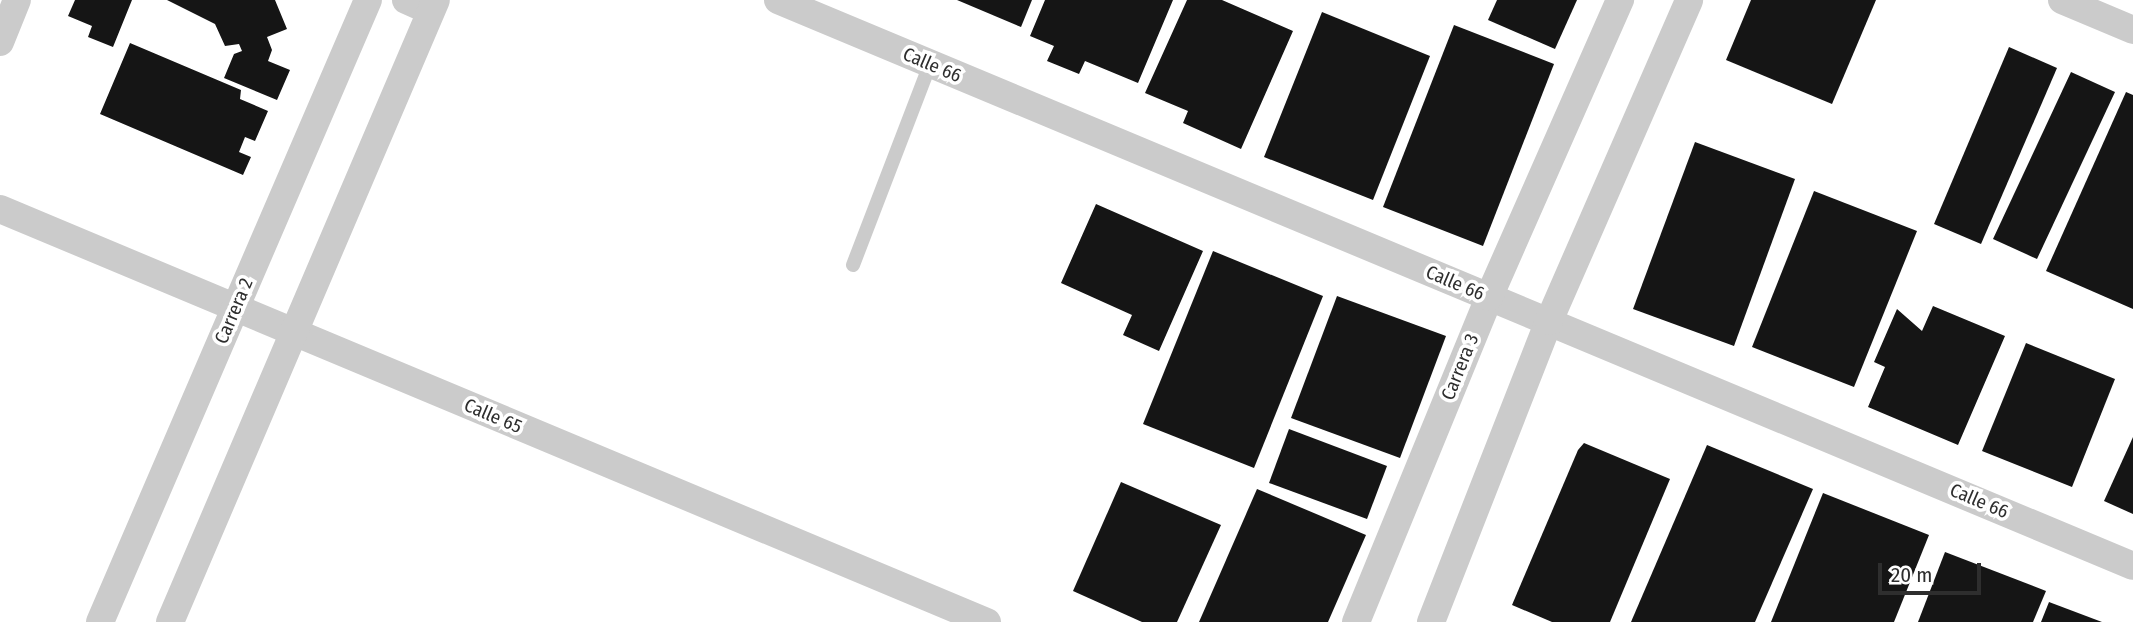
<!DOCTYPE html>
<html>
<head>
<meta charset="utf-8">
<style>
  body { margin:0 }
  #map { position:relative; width:2133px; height:622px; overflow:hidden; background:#fff; font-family:"Fira Sans Condensed",sans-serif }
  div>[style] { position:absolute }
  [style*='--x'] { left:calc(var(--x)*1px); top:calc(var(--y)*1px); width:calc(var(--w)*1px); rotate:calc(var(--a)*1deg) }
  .building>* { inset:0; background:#151515 }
  .lane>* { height:14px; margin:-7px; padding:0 7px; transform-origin:7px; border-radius:7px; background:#cbcbcb }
  .street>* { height:28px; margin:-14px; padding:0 14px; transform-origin:14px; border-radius:14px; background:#cbcbcb }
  span { translate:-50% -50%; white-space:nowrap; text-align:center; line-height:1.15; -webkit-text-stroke:7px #fff; paint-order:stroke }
  .street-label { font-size:19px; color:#2e2e2e }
  .scale { position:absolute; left:1878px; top:563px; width:103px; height:32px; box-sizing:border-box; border:4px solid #2e2e2e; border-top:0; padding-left:9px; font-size:21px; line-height:24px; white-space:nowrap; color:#2e2e2e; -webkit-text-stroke:5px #fff; paint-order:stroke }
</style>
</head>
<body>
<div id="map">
  <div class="building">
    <i style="clip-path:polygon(75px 0,132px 0,113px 47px,88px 37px,92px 26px,68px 16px)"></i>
    <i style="clip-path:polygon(167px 0,275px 0,287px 29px,267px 37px,272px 50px,268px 61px,290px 70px,277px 100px,224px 78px,234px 54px,242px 51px,239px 44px,225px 46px,215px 24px)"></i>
    <i style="clip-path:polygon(957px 0,1032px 0,1021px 27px)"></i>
    <i style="clip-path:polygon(1045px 0,1173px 0,1138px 83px,1085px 61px,1079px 74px,1047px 61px,1054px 46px,1030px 36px)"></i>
    <i style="clip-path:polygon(1187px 0,1222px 0,1293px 31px,1241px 149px,1183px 123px,1188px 111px,1145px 93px)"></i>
    <i style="clip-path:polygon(1497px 0,1577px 0,1555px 49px,1488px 20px)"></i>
    <i style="clip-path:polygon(1751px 0,1876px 0,1832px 104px,1726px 60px)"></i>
    <i style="clip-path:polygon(1322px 12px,1430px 56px,1373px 200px,1264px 157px)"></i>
    <i style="clip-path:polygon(1454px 25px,1554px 64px,1483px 246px,1383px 207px)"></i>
    <i style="clip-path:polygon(130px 43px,241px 90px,240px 99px,268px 111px,255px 141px,245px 137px,239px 152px,251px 157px,243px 175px,100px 114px)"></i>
    <i style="clip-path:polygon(2009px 47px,2057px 68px,1981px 244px,1934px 224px)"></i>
    <i style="clip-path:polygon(2071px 72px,2115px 92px,2037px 259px,1993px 239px)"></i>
    <i style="clip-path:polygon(2126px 92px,2133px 95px,2133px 309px,2046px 271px)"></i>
    <i style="clip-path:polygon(1695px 142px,1795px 179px,1734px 346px,1633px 309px)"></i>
    <i style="clip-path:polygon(1814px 191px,1917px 231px,1854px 387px,1752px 347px)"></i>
    <i style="clip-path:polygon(1096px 204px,1203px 251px,1159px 351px,1123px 335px,1132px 315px,1061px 283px)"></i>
    <i style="clip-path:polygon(1213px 251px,1323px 296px,1254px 468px,1143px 424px)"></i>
    <i style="clip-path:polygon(1337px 296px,1446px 336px,1400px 458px,1291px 418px)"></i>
    <i style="clip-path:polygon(1933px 306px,2005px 336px,1958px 445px,1868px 407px,1885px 367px,1874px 362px,1897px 309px,1922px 331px)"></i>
    <i style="clip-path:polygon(2026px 343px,2115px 379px,2072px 487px,1982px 451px)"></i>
    <i style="clip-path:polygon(1289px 429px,1387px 466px,1367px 519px,1269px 483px)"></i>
    <i style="clip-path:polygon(2133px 437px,2133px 514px,2104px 501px)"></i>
    <i style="clip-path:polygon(1584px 443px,1670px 479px,1610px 622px,1552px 622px,1512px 605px,1578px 450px)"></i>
    <i style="clip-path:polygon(1707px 445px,1813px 489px,1755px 622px,1631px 622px)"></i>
    <i style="clip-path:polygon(1121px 482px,1221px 525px,1177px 622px,1142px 622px,1073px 591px)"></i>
    <i style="clip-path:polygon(1257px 489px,1366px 535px,1328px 622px,1199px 622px)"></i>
    <i style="clip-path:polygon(1823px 493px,1929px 535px,1894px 622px,1771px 622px)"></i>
    <i style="clip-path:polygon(1945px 552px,2046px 591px,2033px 622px,1918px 622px)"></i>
    <i style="clip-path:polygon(2049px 602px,2102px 622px,2041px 622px)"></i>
  </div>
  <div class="lane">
    <i style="--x:853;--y:265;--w:215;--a:-69"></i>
  </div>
  <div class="street">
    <i style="--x:406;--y:0;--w:27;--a:24"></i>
    <i style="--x:778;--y:0;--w:1468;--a:22.67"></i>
    <i style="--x:2062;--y:0;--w:77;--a:22.9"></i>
    <i style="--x:0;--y:42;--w:45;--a:-68"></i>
    <i style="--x:0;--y:209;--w:1070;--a:22.71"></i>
    <i style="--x:100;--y:622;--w:677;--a:-66.69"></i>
    <i style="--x:170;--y:622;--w:676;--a:-66.85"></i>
    <i style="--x:1356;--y:622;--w:351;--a:-67.7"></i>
    <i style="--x:1489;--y:297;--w:325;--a:-66.2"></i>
    <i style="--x:1431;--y:622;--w:323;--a:-68.6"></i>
    <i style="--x:1549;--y:321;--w:350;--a:-66.4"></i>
  </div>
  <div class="street-label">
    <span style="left:932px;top:65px;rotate:23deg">Calle 66</span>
    <span style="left:1455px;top:283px;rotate:23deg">Calle 66</span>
    <span style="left:234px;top:311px;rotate:-67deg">Carrera 2</span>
    <span style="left:1460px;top:367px;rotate:-68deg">Carrera 3</span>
    <span style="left:493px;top:416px;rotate:23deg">Calle 65</span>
    <span style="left:1979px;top:501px;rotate:23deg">Calle 66</span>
  </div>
  <div class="scale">20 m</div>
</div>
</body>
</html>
